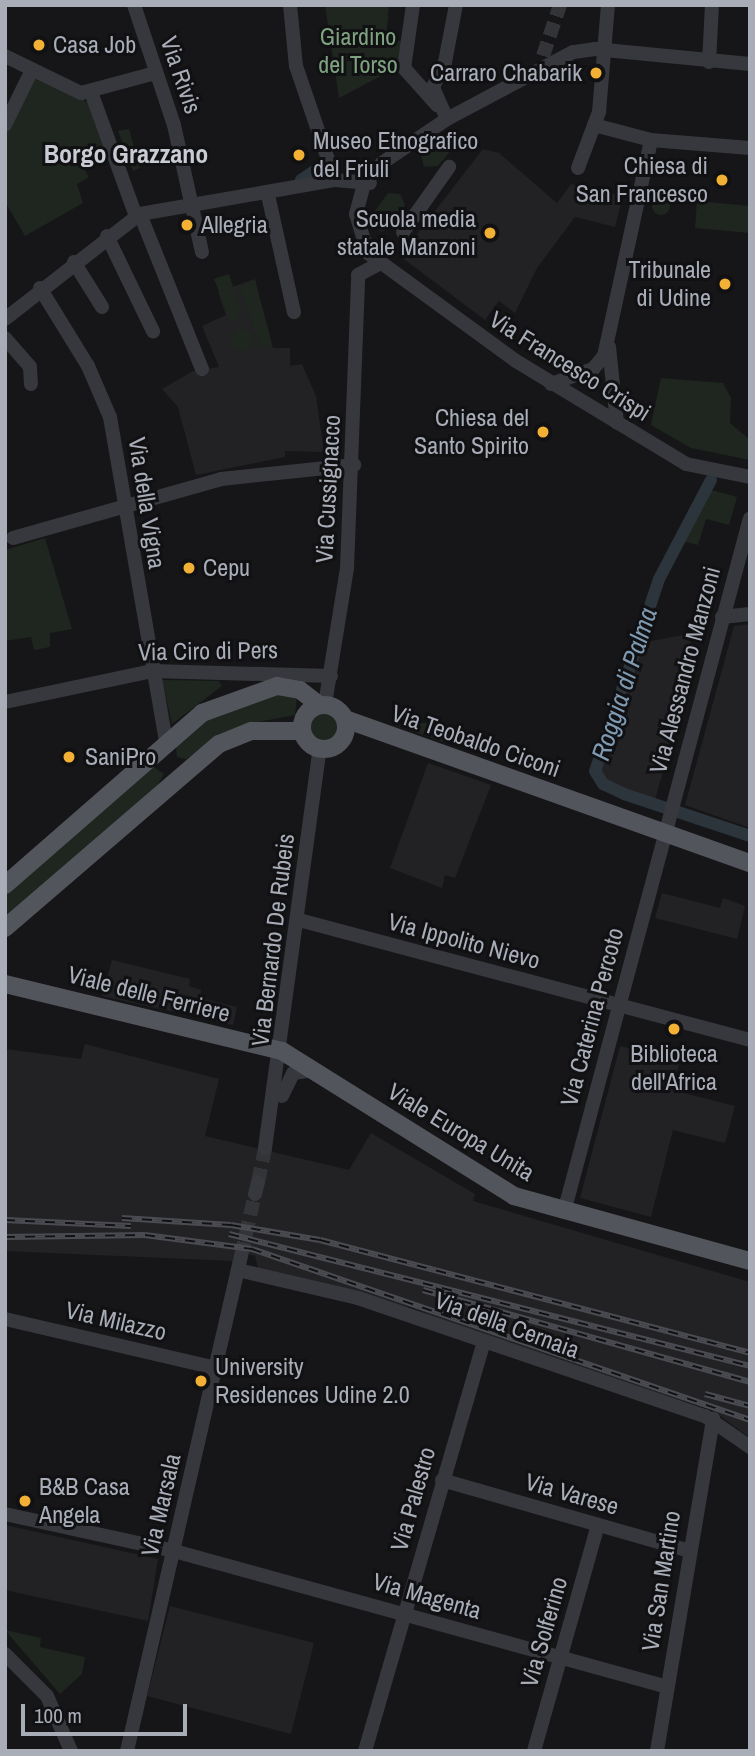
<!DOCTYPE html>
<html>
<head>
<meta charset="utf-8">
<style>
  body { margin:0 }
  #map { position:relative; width:755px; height:1756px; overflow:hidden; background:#161618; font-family:"Archivo Narrow",sans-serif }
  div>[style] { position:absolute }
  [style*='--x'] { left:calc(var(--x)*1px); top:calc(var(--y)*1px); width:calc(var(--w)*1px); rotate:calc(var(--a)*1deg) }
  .built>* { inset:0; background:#222225 }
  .green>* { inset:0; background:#1e261f }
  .round { border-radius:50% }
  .canal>* { height:12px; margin:-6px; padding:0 6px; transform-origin:6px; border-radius:6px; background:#2c353c }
  .minor-tunnel>* { height:14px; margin-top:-7px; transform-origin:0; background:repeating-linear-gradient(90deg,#333438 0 14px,transparent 0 21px) }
  .minor>* { height:14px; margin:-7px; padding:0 7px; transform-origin:7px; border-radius:7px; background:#37383d }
  .major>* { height:18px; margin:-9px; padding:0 9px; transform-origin:9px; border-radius:9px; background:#53555c }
  .major>.ring { margin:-9px; padding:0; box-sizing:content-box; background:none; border:18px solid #53555c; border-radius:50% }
  .rail>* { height:6px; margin-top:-3px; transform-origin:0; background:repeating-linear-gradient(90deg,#111113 0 10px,#4a4c52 0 20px); box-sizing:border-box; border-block:2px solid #4a4c52 }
  .dots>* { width:19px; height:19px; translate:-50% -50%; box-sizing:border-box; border:4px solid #111113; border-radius:50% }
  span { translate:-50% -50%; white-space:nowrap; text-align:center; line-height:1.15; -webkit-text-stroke:6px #111113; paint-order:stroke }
  .park-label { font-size:24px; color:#7fa381 }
  .poi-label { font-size:24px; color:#a8adb8 }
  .left { translate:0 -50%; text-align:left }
  .right { translate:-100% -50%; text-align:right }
  .street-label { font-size:24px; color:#a8adb8 }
  .neighbourhood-label { font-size:26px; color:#c9ccd4; font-weight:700 }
  .water-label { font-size:26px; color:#7f9bb3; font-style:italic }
  .frame { position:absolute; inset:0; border:7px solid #a8adb8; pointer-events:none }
  .scale { position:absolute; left:21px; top:1704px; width:166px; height:32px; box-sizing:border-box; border:4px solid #a8adb8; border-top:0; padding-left:9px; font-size:21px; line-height:24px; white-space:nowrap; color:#a8adb8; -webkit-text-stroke:5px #111113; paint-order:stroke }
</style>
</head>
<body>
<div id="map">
  <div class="built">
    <i style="clip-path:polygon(483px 149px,499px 153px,557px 203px,571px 184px,623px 196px,615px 227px,575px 217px,537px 268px,515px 313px,499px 301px,485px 320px,400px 256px)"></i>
    <i style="clip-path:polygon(255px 279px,273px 348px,290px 348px,290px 366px,302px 364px,316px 396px,324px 452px,285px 451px,285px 457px,196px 475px,178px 407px,162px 389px,193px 371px,219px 367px,202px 326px,226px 315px,218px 292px)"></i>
    <i style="clip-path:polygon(750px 624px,750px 828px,685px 805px,734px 626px)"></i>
    <i style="clip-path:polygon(684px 635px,697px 649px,655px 800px,605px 781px,600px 772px,640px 643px)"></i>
    <i style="clip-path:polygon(428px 763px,491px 785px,455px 878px,445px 875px,442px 888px,390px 868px)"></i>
    <i style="clip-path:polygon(662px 893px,720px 908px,723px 898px,745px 906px,737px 939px,655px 918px)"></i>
    <i style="clip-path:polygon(112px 960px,190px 979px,189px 986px,201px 990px,200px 998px,237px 1007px,233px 1025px,102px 996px)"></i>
    <i style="clip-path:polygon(85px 1044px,219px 1079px,205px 1136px,349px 1170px,371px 1133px,475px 1194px,473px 1201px,750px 1282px,750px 1438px,712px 1410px,528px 1353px,412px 1308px,258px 1268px,255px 1256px,236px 1251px,233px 1261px,5px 1251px,5px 1049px,81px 1059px)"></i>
    <i style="clip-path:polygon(620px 1046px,680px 1060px,672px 1090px,735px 1106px,725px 1143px,673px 1130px,651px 1217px,580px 1198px)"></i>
    <i style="clip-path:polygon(5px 1525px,158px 1559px,148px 1621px,5px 1590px)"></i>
    <i style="clip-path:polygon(170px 1606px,314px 1643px,291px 1734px,147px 1696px)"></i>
  </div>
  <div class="green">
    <i style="clip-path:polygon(325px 5px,389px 5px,386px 40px,405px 41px,402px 65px,339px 98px)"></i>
    <i style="clip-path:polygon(35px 76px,91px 104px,106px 152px,82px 166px,89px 177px,77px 184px,83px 203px,25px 236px,5px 202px,5px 135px)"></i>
    <i style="clip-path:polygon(129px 129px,140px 168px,133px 171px,118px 131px)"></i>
    <i style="clip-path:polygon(447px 133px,455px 139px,453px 148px,438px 166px,424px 167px,420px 152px)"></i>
    <i style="clip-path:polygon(388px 193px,400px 194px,405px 205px,391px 228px,381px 232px,375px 211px)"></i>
    <i class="round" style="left:652px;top:197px;width:18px;height:18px"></i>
    <i style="clip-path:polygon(697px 201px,750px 206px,750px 233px,695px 228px)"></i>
    <i style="clip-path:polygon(229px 274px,242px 315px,231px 323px,214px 279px)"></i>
    <i style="clip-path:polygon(255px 281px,272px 346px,261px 349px,239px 286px)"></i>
    <i class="round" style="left:232px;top:329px;width:22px;height:22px"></i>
    <i style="clip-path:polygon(661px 378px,723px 383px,731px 398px,730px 423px,750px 440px,750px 460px,691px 448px,651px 425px)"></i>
    <i style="clip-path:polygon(708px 489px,737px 497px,729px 525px,706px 519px,698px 545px,682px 541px)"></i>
    <i style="clip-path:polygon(45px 538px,72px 629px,50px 633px,50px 647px,34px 650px,31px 637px,5px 641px,5px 550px)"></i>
    <i style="clip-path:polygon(162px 680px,219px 681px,222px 686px,172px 724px)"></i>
    <i style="clip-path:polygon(280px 692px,297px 697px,295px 715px,248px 724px,186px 759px,177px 757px,176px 745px,204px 719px)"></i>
    <i class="round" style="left:309px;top:711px;width:30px;height:30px"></i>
    <i style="clip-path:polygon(439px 722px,450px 733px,447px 743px,393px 725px)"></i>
    <i style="clip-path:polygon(151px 765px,164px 774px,157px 786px,5px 918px,5px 893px)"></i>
    <i style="clip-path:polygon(5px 1630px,41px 1638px,40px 1647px,85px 1657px,82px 1674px,60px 1694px)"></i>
  </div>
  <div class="canal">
    <i style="--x:301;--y:180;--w:25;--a:-34"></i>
    <i style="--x:711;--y:480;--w:112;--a:117.7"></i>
    <i style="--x:659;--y:579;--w:202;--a:108.4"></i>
    <i style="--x:595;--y:771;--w:15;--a:58"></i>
    <i style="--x:603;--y:784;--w:23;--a:25"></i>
    <i style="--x:624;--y:794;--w:133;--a:18.4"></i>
  </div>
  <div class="minor-tunnel">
    <i style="--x:543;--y:56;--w:54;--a:-71.6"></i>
    <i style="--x:258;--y:1182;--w:35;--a:-78"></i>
    <i style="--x:241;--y:1256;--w:64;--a:-77.3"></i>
  </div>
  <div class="minor">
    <i style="--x:134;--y:5;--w:126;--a:71.6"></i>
    <i style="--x:174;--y:125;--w:130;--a:77.6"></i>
    <i style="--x:290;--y:5;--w:61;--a:84.4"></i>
    <i style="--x:296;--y:66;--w:120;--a:71.1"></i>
    <i style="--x:413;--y:5;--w:64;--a:98.1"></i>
    <i style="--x:404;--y:68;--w:50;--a:48.3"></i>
    <i style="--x:5;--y:56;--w:85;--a:26"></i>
    <i style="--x:81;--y:93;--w:77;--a:-15.1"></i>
    <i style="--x:709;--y:62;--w:57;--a:-87"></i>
    <i style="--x:750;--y:64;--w:156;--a:-174.5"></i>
    <i style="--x:595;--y:49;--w:22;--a:172"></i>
    <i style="--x:573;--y:52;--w:143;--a:152"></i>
    <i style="--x:447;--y:119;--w:78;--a:145.9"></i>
    <i style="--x:382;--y:163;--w:28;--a:131"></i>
    <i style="--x:364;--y:184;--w:31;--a:105"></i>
    <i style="--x:356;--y:214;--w:41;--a:72.9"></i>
    <i style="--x:368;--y:253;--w:183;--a:36.1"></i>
    <i style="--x:516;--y:361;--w:199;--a:31.2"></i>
    <i style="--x:686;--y:464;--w:65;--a:11.5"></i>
    <i style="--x:91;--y:92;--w:132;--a:70.1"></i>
    <i style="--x:447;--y:119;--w:35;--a:-114"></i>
    <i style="--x:433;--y:87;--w:28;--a:-64"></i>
    <i style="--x:445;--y:62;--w:58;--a:-79.1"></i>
    <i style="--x:5;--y:125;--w:61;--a:-63.9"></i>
    <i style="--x:594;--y:125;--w:59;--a:14.7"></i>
    <i style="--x:651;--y:140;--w:99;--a:4.6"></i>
    <i style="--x:578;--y:168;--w:60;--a:-69.4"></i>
    <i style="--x:599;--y:112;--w:107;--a:-85.2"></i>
    <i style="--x:268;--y:195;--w:120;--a:77.5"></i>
    <i style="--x:140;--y:214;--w:167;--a:68.2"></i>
    <i style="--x:403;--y:232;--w:80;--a:-54.7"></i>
    <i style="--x:107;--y:236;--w:106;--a:64.2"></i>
    <i style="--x:74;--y:262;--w:53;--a:58.1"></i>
    <i style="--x:40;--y:288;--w:92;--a:58.4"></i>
    <i style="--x:88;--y:366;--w:56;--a:66.7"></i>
    <i style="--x:110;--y:417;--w:329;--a:80.2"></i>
    <i style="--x:5;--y:319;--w:171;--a:-37.9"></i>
    <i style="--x:140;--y:214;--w:198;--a:-9.9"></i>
    <i style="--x:335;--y:180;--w:35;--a:5"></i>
    <i style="--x:5;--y:338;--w:38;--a:49"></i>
    <i style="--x:30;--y:367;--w:17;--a:87"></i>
    <i style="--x:609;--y:347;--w:76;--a:84"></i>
    <i style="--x:551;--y:384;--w:45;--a:-19.7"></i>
    <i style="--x:593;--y:369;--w:17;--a:-50"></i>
    <i style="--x:604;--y:356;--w:221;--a:-77.7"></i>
    <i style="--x:13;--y:538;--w:216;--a:-15.8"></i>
    <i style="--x:221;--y:479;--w:134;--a:-6"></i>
    <i style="--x:722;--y:617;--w:28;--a:-6"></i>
    <i style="--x:5;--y:702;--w:150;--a:-11.9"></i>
    <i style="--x:152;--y:671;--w:179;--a:1.6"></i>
    <i style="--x:325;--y:704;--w:138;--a:-80.8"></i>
    <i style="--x:347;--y:568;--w:293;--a:-87.8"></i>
    <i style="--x:358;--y:275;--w:26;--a:-28"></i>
    <i style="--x:299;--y:920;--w:467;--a:14.9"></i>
    <i style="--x:282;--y:1096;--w:25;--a:-64"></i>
    <i style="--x:293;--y:1073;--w:21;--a:-8"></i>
    <i style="--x:265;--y:1148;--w:403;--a:-82.2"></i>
    <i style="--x:255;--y:1194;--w:12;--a:-76"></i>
    <i style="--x:564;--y:1212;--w:718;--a:-75"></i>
    <i style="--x:238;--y:1270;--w:123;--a:13.1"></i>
    <i style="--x:358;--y:1298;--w:367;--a:18.8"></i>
    <i style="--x:705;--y:1416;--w:55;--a:34.6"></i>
    <i style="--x:5;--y:1319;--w:217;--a:13.1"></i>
    <i style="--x:442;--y:1480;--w:257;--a:16"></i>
    <i style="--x:5;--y:1514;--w:173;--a:12.3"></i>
    <i style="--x:174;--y:1551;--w:512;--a:15.39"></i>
    <i style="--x:5;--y:1654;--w:59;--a:45"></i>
    <i style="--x:47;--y:1696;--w:60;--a:66.4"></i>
    <i style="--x:127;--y:1751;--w:508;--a:-77.03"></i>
    <i style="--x:365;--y:1751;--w:426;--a:-73.8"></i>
    <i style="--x:534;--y:1751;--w:235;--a:-74.2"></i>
    <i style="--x:657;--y:1751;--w:337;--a:-80.4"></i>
  </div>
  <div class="major">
    <i class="ring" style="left:302px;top:705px;width:26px;height:26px"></i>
    <i style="--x:345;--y:719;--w:430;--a:19.6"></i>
    <i style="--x:5;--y:885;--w:262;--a:-41.1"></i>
    <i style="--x:202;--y:713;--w:80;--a:-19.8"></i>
    <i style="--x:277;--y:686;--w:23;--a:10"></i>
    <i style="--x:300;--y:690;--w:24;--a:38"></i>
    <i style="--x:5;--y:928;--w:282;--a:-40.7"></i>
    <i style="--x:219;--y:744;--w:35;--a:-22"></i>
    <i style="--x:252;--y:731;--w:50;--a:0"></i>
    <i style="--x:5;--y:984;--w:285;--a:13.6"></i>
    <i style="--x:282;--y:1051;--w:274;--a:32"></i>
    <i style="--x:514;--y:1196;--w:245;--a:15.4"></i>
  </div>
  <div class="rail">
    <i style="--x:122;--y:1218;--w:109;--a:3.7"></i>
    <i style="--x:231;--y:1225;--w:90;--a:9.6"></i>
    <i style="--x:320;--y:1240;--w:445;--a:14.7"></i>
    <i style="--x:5;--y:1220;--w:126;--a:2.7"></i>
    <i style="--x:229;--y:1234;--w:537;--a:14.22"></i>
    <i style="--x:5;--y:1237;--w:140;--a:-0.8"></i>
    <i style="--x:145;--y:1235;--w:108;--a:7.5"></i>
    <i style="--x:252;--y:1249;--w:527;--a:18.95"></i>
    <i style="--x:423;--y:1290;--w:340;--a:15.7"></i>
    <i style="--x:705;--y:1394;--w:47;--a:14.9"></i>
  </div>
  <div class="dots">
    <i style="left:39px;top:45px;background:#f2b134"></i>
    <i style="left:596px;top:73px;background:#f2b134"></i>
    <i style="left:299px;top:155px;background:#f2b134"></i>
    <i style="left:722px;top:180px;background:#f2b134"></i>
    <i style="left:187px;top:225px;background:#f2b134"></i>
    <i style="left:490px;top:233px;background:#f2b134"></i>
    <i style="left:725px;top:284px;background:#f2b134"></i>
    <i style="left:543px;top:432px;background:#f2b134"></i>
    <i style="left:189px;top:568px;background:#f2b134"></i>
    <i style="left:69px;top:757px;background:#f2b134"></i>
    <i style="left:674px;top:1029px;background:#f2b134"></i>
    <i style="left:201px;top:1381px;background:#f2b134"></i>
    <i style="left:25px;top:1501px;background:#f2b134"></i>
  </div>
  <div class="park-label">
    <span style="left:358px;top:51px">Giardino<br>del Torso</span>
  </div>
  <div class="poi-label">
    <span class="left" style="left:53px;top:45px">Casa Job</span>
    <span class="right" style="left:582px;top:73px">Carraro Chabarik</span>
    <span class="left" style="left:313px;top:155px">Museo Etnografico<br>del Friuli</span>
    <span class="right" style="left:708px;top:180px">Chiesa di<br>San Francesco</span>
    <span class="right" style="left:476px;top:233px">Scuola media<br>statale Manzoni</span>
    <span class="left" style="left:201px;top:225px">Allegria</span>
    <span class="right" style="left:711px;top:284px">Tribunale<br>di Udine</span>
    <span class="right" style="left:529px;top:432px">Chiesa del<br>Santo Spirito</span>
    <span class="left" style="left:203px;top:568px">Cepu</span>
    <span class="left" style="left:85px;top:757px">SaniPro</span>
    <span style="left:674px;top:1068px">Biblioteca<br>dell'Africa</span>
    <span class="left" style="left:215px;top:1381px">University<br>Residences Udine 2.0</span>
    <span class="left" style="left:39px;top:1501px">B&amp;B Casa<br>Angela</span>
  </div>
  <div class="street-label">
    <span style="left:181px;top:75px;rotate:71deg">Via Rivis</span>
    <span style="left:570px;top:366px;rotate:32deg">Via Francesco Crispi</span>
    <span style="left:328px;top:489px;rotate:-87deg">Via Cussignacco</span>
    <span style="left:147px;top:503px;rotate:81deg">Via della Vigna</span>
    <span style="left:208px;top:651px;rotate:-1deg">Via Ciro di Pers</span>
    <span style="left:685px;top:670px;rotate:-75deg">Via Alessandro Manzoni</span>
    <span style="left:476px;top:741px;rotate:19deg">Via Teobaldo Ciconi</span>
    <span style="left:273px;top:940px;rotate:-83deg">Via Bernardo De Rubeis</span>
    <span style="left:464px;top:941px;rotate:15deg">Via Ippolito Nievo</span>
    <span style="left:149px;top:994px;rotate:14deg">Viale delle Ferriere</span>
    <span style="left:592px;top:1017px;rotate:-75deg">Via Caterina Percoto</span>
    <span style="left:461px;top:1132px;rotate:31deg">Viale Europa Unita</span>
    <span style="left:116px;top:1321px;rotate:13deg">Via Milazzo</span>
    <span style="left:507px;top:1325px;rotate:20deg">Via della Cernaia</span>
    <span style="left:572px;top:1494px;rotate:16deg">Via Varese</span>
    <span style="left:413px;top:1499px;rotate:-74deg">Via Palestro</span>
    <span style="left:161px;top:1505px;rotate:-77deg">Via Marsala</span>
    <span style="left:661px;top:1581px;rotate:-81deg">Via San Martino</span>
    <span style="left:427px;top:1596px;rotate:16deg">Via Magenta</span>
    <span style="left:544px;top:1632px;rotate:-74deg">Via Solferino</span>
  </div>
  <div class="neighbourhood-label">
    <span style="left:126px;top:154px">Borgo Grazzano</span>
  </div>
  <div class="water-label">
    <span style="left:624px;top:684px;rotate:-72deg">Roggia di Palma</span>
  </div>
  <div class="frame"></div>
  <div class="scale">100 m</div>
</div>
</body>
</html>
